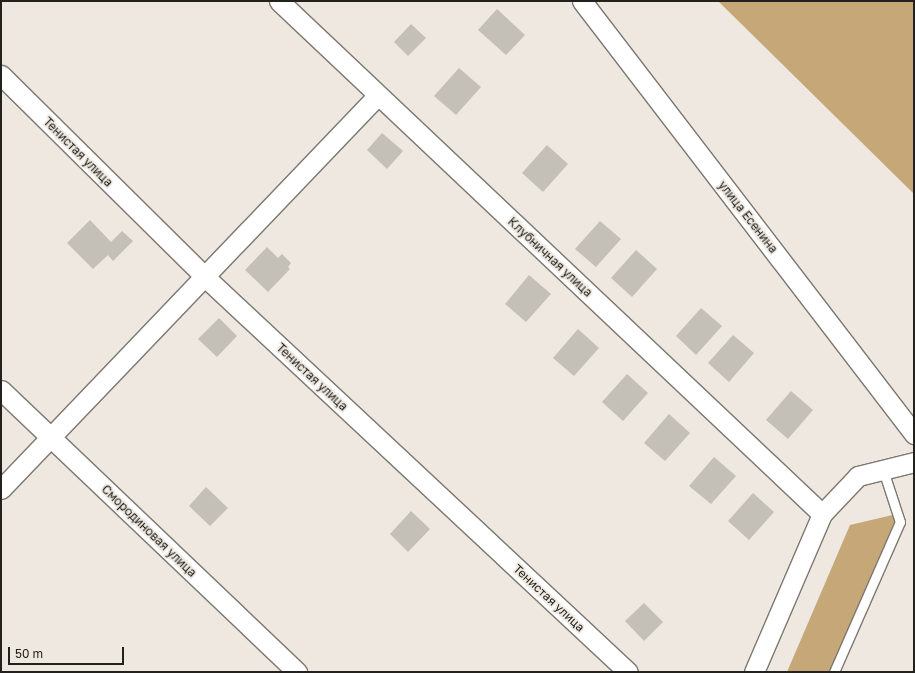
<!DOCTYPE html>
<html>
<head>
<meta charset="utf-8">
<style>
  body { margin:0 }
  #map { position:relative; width:915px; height:673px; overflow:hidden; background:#eee8e0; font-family:"Golos Text",sans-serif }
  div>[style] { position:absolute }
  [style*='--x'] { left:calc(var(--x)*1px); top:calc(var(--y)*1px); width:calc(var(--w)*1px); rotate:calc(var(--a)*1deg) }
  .forest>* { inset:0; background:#c6a778 }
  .building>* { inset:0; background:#c4bfb7 }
  .roads { filter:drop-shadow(1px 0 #7c7871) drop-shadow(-1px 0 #7c7871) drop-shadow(0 1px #7c7871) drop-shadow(0 -1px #7c7871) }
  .lane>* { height:9px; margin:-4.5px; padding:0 4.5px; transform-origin:4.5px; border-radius:4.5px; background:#fff }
  .street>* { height:19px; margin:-9.5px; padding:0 9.5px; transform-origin:9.5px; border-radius:9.5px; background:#fff }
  span { translate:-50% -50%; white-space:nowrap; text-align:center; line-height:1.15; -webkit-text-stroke:3.5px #eee8e0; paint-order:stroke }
  .street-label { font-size:12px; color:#23211e }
  .frame { position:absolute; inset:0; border:2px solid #23211e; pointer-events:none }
  .scale { position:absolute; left:8px; top:647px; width:116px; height:18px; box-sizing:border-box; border:2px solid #23211e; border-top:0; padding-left:5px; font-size:12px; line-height:14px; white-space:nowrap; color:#23211e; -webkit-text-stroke:3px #eee8e0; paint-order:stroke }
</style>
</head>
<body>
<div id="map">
  <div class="forest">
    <i style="clip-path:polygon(718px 1px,914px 1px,914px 194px)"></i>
    <i style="clip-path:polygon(901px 513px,832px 672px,787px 672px,850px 525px)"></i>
  </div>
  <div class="building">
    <i style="clip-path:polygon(497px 9px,525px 35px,506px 55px,478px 30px)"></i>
    <i style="clip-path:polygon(411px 24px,426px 38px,408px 56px,394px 42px)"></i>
    <i style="clip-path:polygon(459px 68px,481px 87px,456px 115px,434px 96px)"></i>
    <i style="clip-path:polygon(382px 133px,403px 151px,387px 169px,367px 150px)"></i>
    <i style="clip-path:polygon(547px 145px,568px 164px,543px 192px,522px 173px)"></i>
    <i style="clip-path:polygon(90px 220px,111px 242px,122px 231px,133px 241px,113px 261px,108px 255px,93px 269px,67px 243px)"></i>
    <i style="clip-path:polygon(600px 221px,621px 239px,596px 267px,575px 249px)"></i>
    <i style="clip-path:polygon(267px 247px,278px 258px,282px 254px,291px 263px,288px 267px,290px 269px,268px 292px,245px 270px)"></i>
    <i style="clip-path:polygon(636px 250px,657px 269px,632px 297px,611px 278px)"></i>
    <i style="clip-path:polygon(529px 275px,551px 294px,526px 322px,505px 304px)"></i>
    <i style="clip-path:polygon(701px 308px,722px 326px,696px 355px,676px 336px)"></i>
    <i style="clip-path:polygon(219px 318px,237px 336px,217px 357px,198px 339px)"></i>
    <i style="clip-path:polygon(578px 329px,599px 348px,574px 376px,553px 358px)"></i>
    <i style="clip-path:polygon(733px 335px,754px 353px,729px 382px,708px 363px)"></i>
    <i style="clip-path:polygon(627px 374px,648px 393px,623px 421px,602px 402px)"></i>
    <i style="clip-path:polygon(791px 391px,813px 410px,788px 439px,766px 420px)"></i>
    <i style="clip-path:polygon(669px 414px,690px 433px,665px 461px,644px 443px)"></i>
    <i style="clip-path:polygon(714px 457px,736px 476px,711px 504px,689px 486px)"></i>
    <i style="clip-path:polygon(206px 487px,228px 508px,210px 526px,189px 506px)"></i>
    <i style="clip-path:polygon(753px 493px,774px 512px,749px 540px,728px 521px)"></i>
    <i style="clip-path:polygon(411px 511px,430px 529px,408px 552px,390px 534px)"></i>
    <i style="clip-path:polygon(644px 603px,663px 622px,644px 641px,625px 621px)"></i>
  </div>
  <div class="roads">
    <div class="lane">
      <i style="--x:834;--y:672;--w:164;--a:-66.3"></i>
      <i style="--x:900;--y:522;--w:55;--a:-108.1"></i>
    </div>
    <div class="street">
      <i style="--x:279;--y:1;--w:747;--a:43.37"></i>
      <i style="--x:582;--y:1;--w:546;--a:52.52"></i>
      <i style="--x:1;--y:75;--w:286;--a:44.7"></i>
      <i style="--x:204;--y:276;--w:580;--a:43.04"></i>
      <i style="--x:1;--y:390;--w:409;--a:43.6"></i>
      <i style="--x:1;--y:489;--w:545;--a:-46.26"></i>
      <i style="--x:754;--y:672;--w:172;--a:-66.7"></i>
      <i style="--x:822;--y:514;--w:52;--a:-46.5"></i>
      <i style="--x:858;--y:476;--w:58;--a:-14"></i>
    </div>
  </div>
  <div class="street-label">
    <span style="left:78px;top:152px;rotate:45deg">Тенистая улица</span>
    <span style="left:748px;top:217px;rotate:52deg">улица Есенина</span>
    <span style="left:550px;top:257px;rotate:43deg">Клубничная улица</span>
    <span style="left:312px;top:377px;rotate:43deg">Тенистая улица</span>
    <span style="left:149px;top:531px;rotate:44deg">Смородиновая улица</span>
    <span style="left:549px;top:598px;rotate:43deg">Тенистая улица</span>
  </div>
  <div class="frame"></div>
  <div class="scale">50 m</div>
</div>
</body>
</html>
